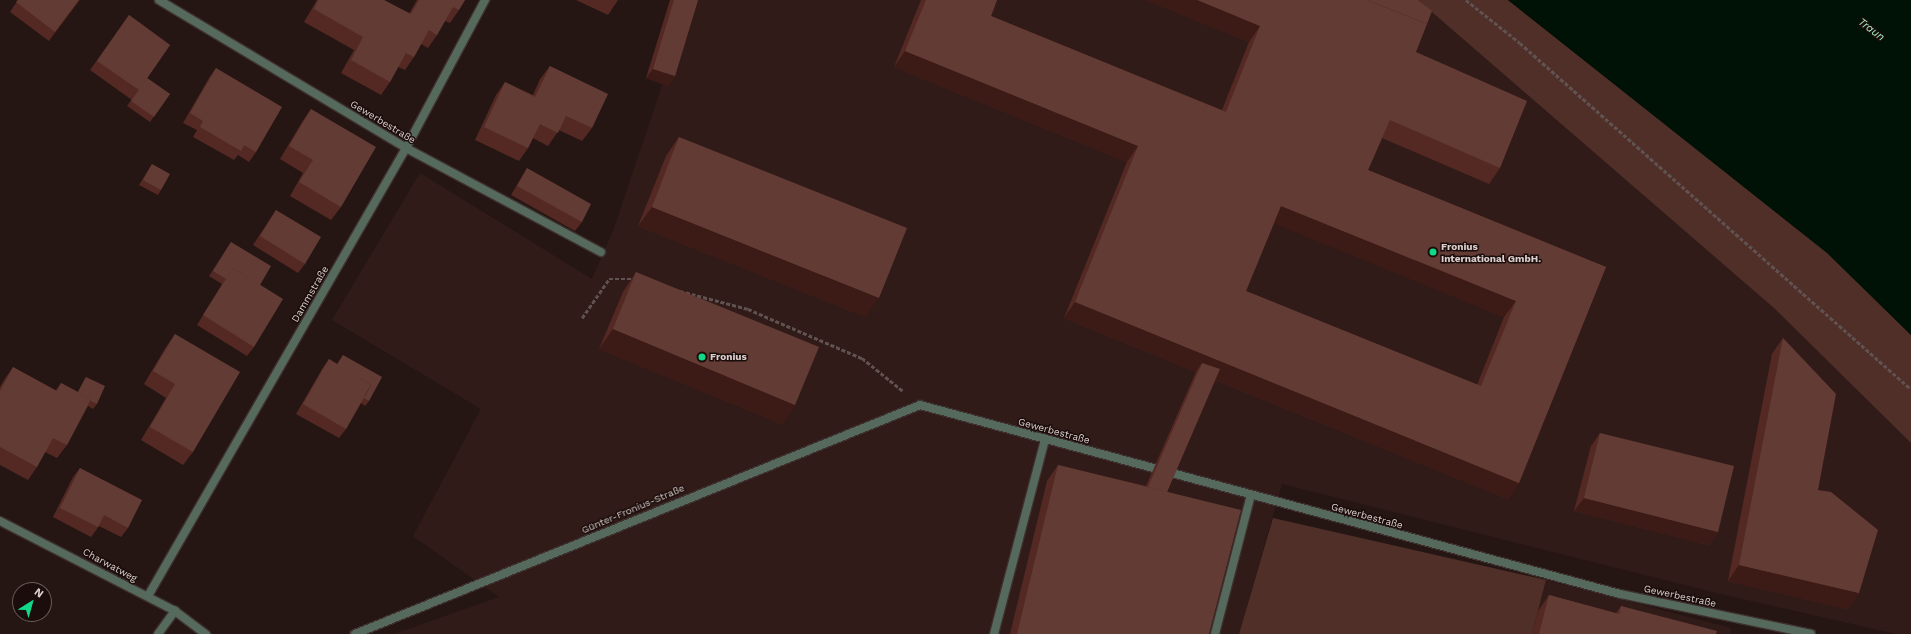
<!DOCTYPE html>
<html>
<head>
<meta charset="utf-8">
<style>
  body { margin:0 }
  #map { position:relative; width:1911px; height:634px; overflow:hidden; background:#251614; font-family:"Work Sans",sans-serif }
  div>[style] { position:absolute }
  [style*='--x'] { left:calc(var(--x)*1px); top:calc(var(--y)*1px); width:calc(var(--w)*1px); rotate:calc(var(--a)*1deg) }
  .built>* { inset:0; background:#311b18 }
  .green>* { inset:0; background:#502f29 }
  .water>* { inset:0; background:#001106 }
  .path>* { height:2.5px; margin-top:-1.25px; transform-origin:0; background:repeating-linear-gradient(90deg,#605250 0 4px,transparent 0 6px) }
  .roads { filter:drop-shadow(1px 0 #3e302e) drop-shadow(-1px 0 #3e302e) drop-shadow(0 1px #3e302e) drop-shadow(0 -1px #3e302e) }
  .service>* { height:8px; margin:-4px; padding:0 4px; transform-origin:4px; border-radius:4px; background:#556a5d }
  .minor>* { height:8px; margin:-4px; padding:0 4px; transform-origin:4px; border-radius:4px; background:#556a5d }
  .wall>* { inset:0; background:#552923 }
  .shaded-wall>* { inset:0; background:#3c1a15 }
  .building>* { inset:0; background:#633b35 }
  .dots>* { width:11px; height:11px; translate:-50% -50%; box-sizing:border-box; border:2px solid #1b0d0b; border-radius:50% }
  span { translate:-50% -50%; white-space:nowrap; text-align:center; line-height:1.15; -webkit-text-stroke:3px #1b0d0b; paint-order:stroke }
  .street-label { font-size:10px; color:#dacfcd }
  .poi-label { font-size:10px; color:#dacfcd; font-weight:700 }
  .left { translate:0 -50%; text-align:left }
  .water-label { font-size:11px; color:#9fefc0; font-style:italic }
  .north { position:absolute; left:12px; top:582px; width:40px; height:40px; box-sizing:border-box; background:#1b0d0b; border:1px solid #675b59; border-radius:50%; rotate:37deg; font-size:11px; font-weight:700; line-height:16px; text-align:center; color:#dacfcd }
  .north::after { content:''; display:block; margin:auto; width:14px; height:18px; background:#10d98a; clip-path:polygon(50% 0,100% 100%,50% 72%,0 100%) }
</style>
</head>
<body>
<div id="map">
  <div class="built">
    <i style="clip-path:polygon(691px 0,1418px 0,1775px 309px,1911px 443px,1911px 634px,1896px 634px,1721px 594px,1282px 484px,1239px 634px,394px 634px,499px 597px,413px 536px,481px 409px,332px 320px,420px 173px,592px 279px,613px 231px)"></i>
    <i style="clip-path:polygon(1546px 580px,1731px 628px,1730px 634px,1532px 634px)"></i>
  </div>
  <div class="green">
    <i style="clip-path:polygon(1418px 0,1508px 0,1828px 253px,1911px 335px,1911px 443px,1775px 309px)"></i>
    <i style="clip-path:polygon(1273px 518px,1546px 580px,1532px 634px,1239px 634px)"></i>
  </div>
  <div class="water">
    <i style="clip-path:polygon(1508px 0,1911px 0,1911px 335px,1827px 253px)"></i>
  </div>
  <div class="path">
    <i style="--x:1466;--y:0;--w:69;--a:38.5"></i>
    <i style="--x:1520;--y:43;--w:522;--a:41.51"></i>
    <i style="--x:680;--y:291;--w:70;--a:14.8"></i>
    <i style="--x:748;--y:309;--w:124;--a:23.3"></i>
    <i style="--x:862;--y:358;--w:53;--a:38.8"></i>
    <i style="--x:582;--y:318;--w:47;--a:-55.3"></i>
    <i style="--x:609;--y:279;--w:25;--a:0"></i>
  </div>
  <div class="roads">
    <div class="service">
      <i style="--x:994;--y:634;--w:202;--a:-75.3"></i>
      <i style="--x:1215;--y:634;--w:144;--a:-75.5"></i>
    </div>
    <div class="minor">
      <i style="--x:159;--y:0;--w:288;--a:30.9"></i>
      <i style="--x:406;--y:148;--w:221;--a:28.1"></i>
      <i style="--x:0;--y:521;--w:197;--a:27.2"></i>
      <i style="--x:175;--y:611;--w:39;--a:37"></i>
      <i style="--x:148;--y:596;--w:517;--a:-60.06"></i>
      <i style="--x:406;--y:148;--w:168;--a:-61.9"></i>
      <i style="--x:158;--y:634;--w:29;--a:-54"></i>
      <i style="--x:355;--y:634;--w:610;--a:-22.06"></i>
      <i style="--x:920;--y:405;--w:725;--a:15.11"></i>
      <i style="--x:1620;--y:594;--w:195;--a:11.8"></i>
    </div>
  </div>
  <div class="wall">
    <i style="clip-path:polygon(18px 0,80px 0,49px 41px,10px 12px)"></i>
    <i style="clip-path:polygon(317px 0,384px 0,409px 14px,417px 0,465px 0,459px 10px,450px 23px,445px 21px,437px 35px,428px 48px,421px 44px,414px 57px,405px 70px,398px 67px,390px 82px,381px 95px,341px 73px,354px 50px,304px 22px)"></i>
    <i style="clip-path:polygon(576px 0,618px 0,608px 15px)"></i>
    <i style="clip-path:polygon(670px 0,698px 0,675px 76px,668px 86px,646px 78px)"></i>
    <i style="clip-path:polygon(evenodd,921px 0,997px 0,991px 16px,1222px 110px,1249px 42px,1146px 0,1416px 52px,1500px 168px,1489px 184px,1382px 138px,1368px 170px,1606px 267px,1519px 483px,1508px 499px,1215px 380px,1167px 492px,1209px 634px,1010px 634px,1047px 481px,1058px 465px,1146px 486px,1196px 372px,1064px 318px,1127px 162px,894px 67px,921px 0,1274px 223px,1504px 317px,1477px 385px,1246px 291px,1274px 223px)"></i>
    <i style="clip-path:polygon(129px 15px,170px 45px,132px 100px,90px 70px)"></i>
    <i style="clip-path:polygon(550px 66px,592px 128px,582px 141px,559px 130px,548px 146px,533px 138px,528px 148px,519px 161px,475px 140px,496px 95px,505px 82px,533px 95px,540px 79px)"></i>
    <i style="clip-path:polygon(216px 68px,256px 152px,249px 162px,238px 155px,234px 160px,193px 137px,197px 130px,183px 123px,209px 78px)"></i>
    <i style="clip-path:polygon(147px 78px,170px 94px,150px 122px,127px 106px)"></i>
    <i style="clip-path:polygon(311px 109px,341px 207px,331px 220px,290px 196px,303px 173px,280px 159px,302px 122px)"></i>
    <i style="clip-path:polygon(679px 137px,866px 317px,638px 226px,666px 156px)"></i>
    <i style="clip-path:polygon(152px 164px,161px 190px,158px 195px,139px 185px)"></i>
    <i style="clip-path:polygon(527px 168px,582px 222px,575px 231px,511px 195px,521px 178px)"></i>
    <i style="clip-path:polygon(276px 210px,305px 264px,298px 273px,253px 245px)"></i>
    <i style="clip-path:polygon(231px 242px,260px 285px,254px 347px,247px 356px,197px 325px,222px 284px,209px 276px)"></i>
    <i style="clip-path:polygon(636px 272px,795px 405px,782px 424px,599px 349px,623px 292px)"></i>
    <i style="clip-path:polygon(175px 334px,193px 452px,183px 465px,141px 440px,166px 398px,144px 384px,166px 347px)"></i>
    <i style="clip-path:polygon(1783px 338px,1818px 490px,1859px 593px,1847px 609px,1728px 581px,1772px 354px)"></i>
    <i style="clip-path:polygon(343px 355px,369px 401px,365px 406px,361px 403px,346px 429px,339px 438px,296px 414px,322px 369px,329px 359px,337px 364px)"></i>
    <i style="clip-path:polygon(13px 367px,55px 391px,61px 383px,78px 392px,83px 382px,86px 377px,97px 404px,93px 409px,88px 406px,67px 445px,57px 458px,45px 452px,37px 467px,28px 480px,0 465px,0 387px,4px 380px)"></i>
    <i style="clip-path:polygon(1600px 433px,1718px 532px,1709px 545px,1574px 511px,1591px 446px)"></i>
    <i style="clip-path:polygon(80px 468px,128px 528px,121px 537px,99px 526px,91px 537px,53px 517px,73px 477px)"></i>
    <i style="clip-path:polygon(1549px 595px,1616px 613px,1621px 606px,1716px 634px,1532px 634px,1538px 611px)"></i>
  </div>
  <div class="shaded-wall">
    <i style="clip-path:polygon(79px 0,80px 0,49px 41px,55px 32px)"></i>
    <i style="clip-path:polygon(1146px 0,1197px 0,1260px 26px,1249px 42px)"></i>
    <i style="clip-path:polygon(905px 51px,1138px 146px,1127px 162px,894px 67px)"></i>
    <i style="clip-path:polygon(653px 69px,675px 76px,668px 86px,646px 78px)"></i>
    <i style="clip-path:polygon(1281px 206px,1516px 301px,1504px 317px,1270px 222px)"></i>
    <i style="clip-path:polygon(652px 207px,879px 298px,866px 317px,638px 226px)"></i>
    <i style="clip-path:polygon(1075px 302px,1519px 483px,1508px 499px,1198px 373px,1202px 363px,1196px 372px,1064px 318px)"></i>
    <i style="clip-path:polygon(613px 329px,795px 405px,782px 424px,599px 349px)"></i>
    <i style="clip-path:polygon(1584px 498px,1718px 532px,1709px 545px,1574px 511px)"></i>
    <i style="clip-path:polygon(1739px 565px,1859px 593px,1847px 609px,1728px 581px)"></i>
  </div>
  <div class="building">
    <i style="clip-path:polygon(18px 0,79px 0,55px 32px,16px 2px)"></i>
    <i style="clip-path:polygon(318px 0,384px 0,411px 14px,419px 0,465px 0,459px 10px,453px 7px,437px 35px,429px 30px,414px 57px,406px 53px,390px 82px,351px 60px,363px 37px,314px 9px)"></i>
    <i style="clip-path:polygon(674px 0,698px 0,675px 76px,653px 69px)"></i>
    <i style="clip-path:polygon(evenodd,926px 0,997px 0,991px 16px,1226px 112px,1260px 26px,1197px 0,1367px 0,1427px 24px,1416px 52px,1527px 101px,1500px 168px,1390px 120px,1368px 170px,1606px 267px,1519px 483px,1075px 302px,1138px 146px,905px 51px,926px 0,1281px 206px,1516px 301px,1481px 386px,1246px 291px,1281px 206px)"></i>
    <i style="clip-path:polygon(1367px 0,1418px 0,1432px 11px,1427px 24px)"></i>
    <i style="clip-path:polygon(129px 15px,170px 45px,139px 90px,97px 61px)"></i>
    <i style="clip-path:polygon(550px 66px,608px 94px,592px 128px,566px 116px,558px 133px,540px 124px,528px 148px,484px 127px,505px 82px,535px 97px)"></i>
    <i style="clip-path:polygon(216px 68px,282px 107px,256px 152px,244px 145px,241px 151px,200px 127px,203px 121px,190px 113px)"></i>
    <i style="clip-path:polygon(147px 78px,170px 94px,154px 117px,131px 101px)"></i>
    <i style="clip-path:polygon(311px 109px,376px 147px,341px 207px,299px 182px,313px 160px,289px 146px)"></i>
    <i style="clip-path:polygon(679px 137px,907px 228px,879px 298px,652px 207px)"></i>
    <i style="clip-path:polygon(152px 164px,170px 174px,161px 190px,143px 180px)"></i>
    <i style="clip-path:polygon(527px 168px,591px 204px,582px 222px,517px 186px)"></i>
    <i style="clip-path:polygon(276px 210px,321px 237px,305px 264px,260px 236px)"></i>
    <i style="clip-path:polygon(231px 242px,271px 266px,260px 285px,233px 268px,226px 279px,213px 271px)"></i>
    <i style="clip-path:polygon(233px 268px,283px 299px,254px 347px,203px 315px)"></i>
    <i style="clip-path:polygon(636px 272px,819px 347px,795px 405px,613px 329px)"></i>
    <i style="clip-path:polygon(175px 334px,240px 372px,193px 452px,150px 427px,175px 384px,153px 371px)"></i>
    <i style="clip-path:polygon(1783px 338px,1836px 394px,1818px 490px,1831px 492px,1878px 530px,1859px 593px,1739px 565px)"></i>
    <i style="clip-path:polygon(343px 355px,382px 377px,369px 401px,364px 398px,371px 385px,337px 365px)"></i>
    <i style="clip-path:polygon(329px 359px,371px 385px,346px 429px,303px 404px)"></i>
    <i style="clip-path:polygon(1202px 363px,1220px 369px,1167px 492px,1148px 487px)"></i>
    <i style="clip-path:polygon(13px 367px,57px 391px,61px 383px,91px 399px,67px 445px,53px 438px,37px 467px,0 447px,0 391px)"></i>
    <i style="clip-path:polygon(86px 377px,105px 386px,97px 404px,91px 401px,91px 399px,78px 392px)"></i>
    <i style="clip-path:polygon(1600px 433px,1734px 466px,1718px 532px,1584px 498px)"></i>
    <i style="clip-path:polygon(1058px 465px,1241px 510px,1209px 634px,1017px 634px)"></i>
    <i style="clip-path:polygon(80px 468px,142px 500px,128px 528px,104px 515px,98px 527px,60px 508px)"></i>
    <i style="clip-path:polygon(1549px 595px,1619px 614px,1621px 606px,1717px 631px,1716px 634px,1539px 634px)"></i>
  </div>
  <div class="dots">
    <i style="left:1433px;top:252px;background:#10d98a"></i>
    <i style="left:702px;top:357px;background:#10d98a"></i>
  </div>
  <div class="street-label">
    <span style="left:383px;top:122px;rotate:31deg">Gewerbestraße</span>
    <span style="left:310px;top:294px;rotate:-60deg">Dammstraße</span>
    <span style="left:1054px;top:431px;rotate:15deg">Gewerbestraße</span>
    <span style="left:633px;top:509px;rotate:-23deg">Günter-Fronius-Straße</span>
    <span style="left:1367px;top:516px;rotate:15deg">Gewerbestraße</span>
    <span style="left:110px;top:565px;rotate:28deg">Charwatweg</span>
    <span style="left:1680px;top:596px;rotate:12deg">Gewerbestraße</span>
  </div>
  <div class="poi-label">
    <span class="left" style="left:1441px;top:252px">Fronius<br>International GmbH.</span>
    <span class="left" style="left:710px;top:357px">Fronius</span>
  </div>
  <div class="water-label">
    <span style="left:1871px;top:30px;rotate:37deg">Traun</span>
  </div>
  <div class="north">N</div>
</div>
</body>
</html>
